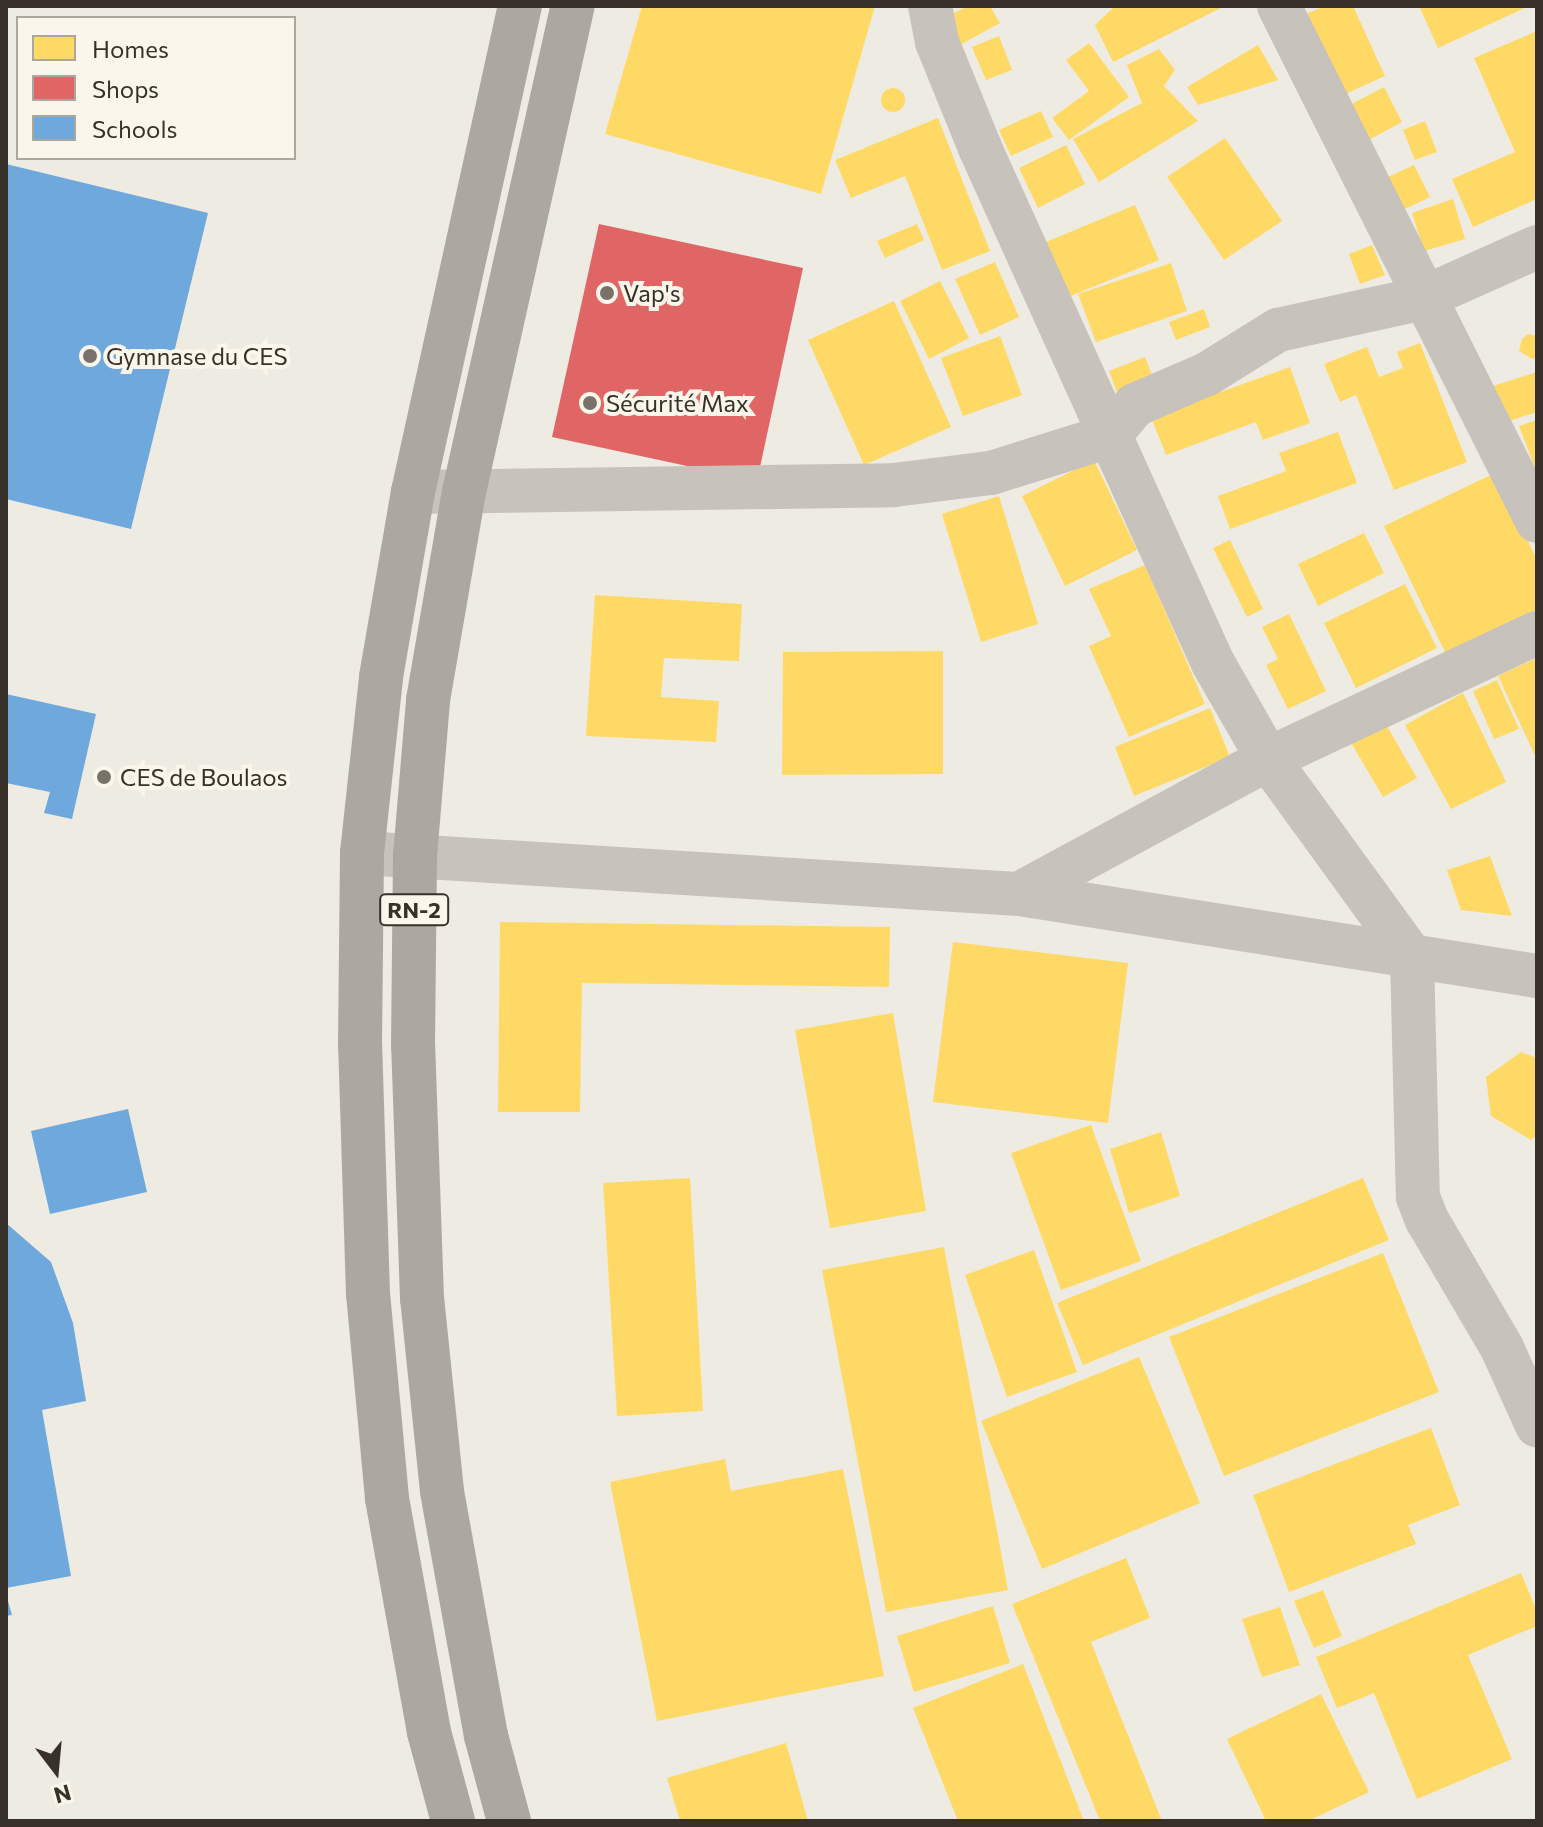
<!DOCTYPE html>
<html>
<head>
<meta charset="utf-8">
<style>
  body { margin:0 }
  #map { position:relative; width:1543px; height:1827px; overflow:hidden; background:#eeebe3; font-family:Commissioner,sans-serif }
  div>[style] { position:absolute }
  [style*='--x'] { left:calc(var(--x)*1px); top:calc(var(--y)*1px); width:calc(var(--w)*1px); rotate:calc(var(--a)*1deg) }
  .homes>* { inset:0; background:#ffd966 }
  .round { border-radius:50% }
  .shops>* { inset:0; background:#e06666 }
  .schools>* { inset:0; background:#6fa8dc }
  .minor>* { height:44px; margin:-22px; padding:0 22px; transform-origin:22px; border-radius:22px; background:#c7c3bc }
  .major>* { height:44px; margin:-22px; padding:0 22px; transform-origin:22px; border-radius:22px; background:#aca8a1 }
  .dots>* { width:22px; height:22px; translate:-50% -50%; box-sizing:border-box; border:4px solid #faf6eb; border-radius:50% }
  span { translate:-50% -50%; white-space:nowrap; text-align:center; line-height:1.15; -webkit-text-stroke:8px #faf6eb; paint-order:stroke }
  .shield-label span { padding:2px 6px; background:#faf6eb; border:2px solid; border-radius:6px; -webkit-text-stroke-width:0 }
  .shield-label { font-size:22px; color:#383129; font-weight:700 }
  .poi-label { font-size:24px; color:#383129 }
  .left { translate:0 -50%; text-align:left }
  .frame { position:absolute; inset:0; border:8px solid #383129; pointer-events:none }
  .legend { position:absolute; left:16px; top:16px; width:280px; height:144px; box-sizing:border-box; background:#faf6eb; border:2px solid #aca79d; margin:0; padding:10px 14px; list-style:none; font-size:24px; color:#383129 }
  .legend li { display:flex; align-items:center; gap:16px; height:40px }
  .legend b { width:40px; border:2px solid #aca79d }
  .north { position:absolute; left:16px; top:1731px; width:80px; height:80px; -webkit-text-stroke:6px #faf6eb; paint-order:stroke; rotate:164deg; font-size:22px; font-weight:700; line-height:32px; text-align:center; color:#383129 }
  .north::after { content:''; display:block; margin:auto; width:28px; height:36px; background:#383129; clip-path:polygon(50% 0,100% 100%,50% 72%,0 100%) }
</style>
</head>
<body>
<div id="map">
  <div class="homes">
    <i style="clip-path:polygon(642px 6px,875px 6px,821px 194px,605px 134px)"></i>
    <i style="clip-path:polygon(968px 6px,990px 6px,1000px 23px,958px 46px,943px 19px)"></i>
    <i style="clip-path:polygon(1115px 6px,1220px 6px,1221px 8px,1113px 62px,1095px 25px)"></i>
    <i style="clip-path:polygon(1325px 6px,1353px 6px,1385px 76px,1343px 95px,1306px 14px)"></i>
    <i style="clip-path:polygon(1419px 6px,1529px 6px,1438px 48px)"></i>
    <i style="clip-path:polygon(1537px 31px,1537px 199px,1473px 227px,1452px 179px,1515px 152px,1474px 58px)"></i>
    <i style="clip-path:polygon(999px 36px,1012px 70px,986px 80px,972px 47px)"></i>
    <i style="clip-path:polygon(1089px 43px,1129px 97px,1069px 140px,1052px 118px,1089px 91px,1066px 60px)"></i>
    <i style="clip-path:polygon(1258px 45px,1278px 80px,1198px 105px,1187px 87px)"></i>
    <i style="clip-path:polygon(1159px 49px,1175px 70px,1164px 86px,1198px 121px,1099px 182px,1073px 139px,1142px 103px,1127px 65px)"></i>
    <i style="clip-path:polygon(1384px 87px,1402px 122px,1365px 142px,1346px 107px)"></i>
    <i class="round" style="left:881px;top:88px;width:24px;height:24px"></i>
    <i style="clip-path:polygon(1041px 111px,1053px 137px,1011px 156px,999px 130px)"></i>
    <i style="clip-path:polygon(938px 118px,990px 251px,942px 270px,905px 176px,851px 198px,835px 160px)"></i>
    <i style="clip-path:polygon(1425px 121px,1437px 152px,1415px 160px,1403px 130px)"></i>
    <i style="clip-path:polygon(1225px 138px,1282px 221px,1224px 260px,1167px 177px)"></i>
    <i style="clip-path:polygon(1066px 145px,1085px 184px,1038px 208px,1019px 168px)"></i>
    <i style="clip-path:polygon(1414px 165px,1430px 197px,1403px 210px,1388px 177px)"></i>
    <i style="clip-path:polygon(1453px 199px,1465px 239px,1424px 251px,1412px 213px)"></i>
    <i style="clip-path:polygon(1135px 205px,1159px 260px,1068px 297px,1046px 242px)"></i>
    <i style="clip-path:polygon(917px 224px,924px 240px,885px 258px,877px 241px)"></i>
    <i style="clip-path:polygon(1372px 245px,1385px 275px,1360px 284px,1349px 254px)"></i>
    <i style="clip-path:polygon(995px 262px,1019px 317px,980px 335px,955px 279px)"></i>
    <i style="clip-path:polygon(1171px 263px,1187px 311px,1096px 342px,1078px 294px)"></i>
    <i style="clip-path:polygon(940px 281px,969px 338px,929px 359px,900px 301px)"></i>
    <i style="clip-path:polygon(894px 301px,951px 427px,864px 465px,808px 340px)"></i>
    <i style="clip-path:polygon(1204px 309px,1210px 327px,1176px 340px,1169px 322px)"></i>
    <i style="clip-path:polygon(1528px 334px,1537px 336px,1537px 358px,1532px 359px,1519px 351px,1522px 339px)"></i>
    <i style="clip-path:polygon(1000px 336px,1022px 395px,963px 416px,941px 358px)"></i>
    <i style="clip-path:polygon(1420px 343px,1467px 462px,1394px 490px,1356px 395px,1340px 402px,1324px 364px,1367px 347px,1379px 377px,1403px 368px,1397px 352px)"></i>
    <i style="clip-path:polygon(1145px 357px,1159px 392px,1122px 405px,1109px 371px)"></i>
    <i style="clip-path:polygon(1290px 367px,1310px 423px,1263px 440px,1256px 422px,1166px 455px,1151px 417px)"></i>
    <i style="clip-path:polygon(1537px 372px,1537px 412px,1503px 423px,1490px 387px)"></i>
    <i style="clip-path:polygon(1537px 420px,1537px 473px,1519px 426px)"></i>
    <i style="clip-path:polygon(1338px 432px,1357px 483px,1230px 529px,1218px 496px,1286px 471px,1279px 453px)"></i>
    <i style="clip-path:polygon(1094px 460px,1137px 550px,1065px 586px,1022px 496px)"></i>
    <i style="clip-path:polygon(1495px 473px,1537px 560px,1537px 610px,1446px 654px,1384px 526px)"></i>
    <i style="clip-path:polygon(999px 496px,1038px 624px,981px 642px,942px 514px)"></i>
    <i style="clip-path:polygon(1364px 533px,1384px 573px,1318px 606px,1298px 564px)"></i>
    <i style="clip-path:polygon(1230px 540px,1263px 609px,1247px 617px,1213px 548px)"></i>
    <i style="clip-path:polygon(1145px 565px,1205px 704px,1129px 737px,1089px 646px,1111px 636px,1089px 589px)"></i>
    <i style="clip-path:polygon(1405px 584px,1437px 648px,1356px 688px,1324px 623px)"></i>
    <i style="clip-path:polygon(595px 595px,742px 604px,739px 661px,664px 658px,661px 697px,719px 701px,716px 742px,586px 736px)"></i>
    <i style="clip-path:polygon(1289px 614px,1326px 691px,1288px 709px,1266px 665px,1278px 659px,1262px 627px)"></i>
    <i style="clip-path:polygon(943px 651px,943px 774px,782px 775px,783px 652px)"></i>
    <i style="clip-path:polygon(1537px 658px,1537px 760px,1498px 676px)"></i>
    <i style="clip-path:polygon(1497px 680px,1519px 729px,1494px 739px,1473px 691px)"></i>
    <i style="clip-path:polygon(1463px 693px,1506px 782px,1451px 809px,1405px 725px)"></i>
    <i style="clip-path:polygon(1210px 708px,1230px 757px,1134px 796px,1115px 747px)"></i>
    <i style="clip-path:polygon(1384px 721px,1417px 778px,1383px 797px,1350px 741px)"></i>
    <i style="clip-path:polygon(1490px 856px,1512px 916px,1461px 910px,1447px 870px)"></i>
    <i style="clip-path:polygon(500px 922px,890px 927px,889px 987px,582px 983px,580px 1112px,498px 1112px)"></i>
    <i style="clip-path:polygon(953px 942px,1128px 963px,1108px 1123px,933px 1102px)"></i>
    <i style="clip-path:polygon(893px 1013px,926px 1211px,830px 1228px,795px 1030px)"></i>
    <i style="clip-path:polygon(1521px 1052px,1537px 1058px,1537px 1135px,1531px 1140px,1491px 1116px,1486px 1077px)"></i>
    <i style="clip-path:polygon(1091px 1125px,1141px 1261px,1061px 1290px,1011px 1153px)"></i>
    <i style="clip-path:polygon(1161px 1132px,1180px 1196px,1129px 1213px,1110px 1149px)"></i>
    <i style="clip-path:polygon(690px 1178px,703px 1411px,617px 1416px,603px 1183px)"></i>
    <i style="clip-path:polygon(1363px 1178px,1389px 1240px,1083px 1365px,1057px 1303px)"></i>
    <i style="clip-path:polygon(944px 1247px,1008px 1590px,886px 1612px,822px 1270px)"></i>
    <i style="clip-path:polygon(1034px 1250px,1077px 1372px,1007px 1397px,965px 1275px)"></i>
    <i style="clip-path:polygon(1383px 1253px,1439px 1392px,1224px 1476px,1169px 1337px)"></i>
    <i style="clip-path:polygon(1139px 1357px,1200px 1503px,1042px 1569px,981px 1421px)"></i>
    <i style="clip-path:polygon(1431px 1428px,1460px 1505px,1408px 1525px,1416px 1544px,1289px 1592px,1253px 1495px)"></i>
    <i style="clip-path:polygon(725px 1459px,731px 1491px,843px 1469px,884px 1676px,657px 1721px,610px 1482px)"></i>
    <i style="clip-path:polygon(1126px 1558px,1150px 1618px,1091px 1642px,1162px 1821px,1100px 1821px,1012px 1604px)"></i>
    <i style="clip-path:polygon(1521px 1573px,1537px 1612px,1537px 1626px,1468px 1655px,1512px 1759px,1417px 1799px,1374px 1693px,1337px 1708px,1316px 1657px)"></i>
    <i style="clip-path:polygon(1323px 1590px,1342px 1636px,1314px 1648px,1294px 1601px)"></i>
    <i style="clip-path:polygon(993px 1606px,1010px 1663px,914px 1692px,897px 1636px)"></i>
    <i style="clip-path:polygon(1280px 1607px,1300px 1665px,1262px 1677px,1242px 1619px)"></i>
    <i style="clip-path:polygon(1023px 1664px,1084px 1821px,958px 1821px,913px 1708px)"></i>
    <i style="clip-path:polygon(1321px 1694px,1369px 1792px,1308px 1821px,1266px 1821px,1227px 1739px)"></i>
    <i style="clip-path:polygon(786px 1743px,808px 1821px,680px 1821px,667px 1778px)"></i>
  </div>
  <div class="shops">
    <i style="clip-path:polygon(599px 224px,803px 268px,757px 481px,552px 437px)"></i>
  </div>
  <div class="schools">
    <i style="clip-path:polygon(6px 164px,208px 213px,131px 529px,6px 499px)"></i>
    <i style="clip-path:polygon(6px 694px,96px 714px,72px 819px,44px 813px,50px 792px,6px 783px)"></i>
    <i style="clip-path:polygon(128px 1109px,147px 1192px,50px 1214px,31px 1131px)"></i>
    <i style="clip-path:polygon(6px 1223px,51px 1262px,73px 1323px,86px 1401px,42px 1410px,71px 1576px,6px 1588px)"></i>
    <i style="clip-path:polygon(6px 1594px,12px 1615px,6px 1616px)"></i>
  </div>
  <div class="minor">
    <i style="--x:930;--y:6;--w:37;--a:79"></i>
    <i style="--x:937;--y:42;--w:114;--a:67.9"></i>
    <i style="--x:980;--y:148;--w:565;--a:65.66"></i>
    <i style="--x:1213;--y:663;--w:111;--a:60.2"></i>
    <i style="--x:1268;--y:759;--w:245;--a:54"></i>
    <i style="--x:1412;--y:957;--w:240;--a:88.6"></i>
    <i style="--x:1418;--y:1197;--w:25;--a:69"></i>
    <i style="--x:1427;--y:1220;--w:148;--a:59.6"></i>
    <i style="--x:1502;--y:1348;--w:85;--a:65.6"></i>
    <i style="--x:1279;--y:6;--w:576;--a:63.39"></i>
    <i style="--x:413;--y:492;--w:481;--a:-0.8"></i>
    <i style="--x:894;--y:485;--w:98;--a:-7.1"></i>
    <i style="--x:991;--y:473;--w:124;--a:-17.4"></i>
    <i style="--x:1109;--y:436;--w:40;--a:-50"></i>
    <i style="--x:1135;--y:405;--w:78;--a:-23.3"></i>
    <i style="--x:1207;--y:374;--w:84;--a:-31.8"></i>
    <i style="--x:1278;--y:330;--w:148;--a:-12.4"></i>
    <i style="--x:1423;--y:298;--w:125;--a:-24.1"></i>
    <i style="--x:362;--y:853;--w:658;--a:3.57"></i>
    <i style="--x:1019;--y:894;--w:524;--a:9"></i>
    <i style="--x:1019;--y:894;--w:283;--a:-28.5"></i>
    <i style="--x:1268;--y:759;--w:297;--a:-25.1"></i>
  </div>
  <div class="major">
    <i style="--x:453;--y:1821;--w:92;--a:-105.1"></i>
    <i style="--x:429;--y:1732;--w:238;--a:-100.2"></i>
    <i style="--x:387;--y:1498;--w:204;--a:-95.3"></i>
    <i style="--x:368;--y:1295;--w:250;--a:-91.8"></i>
    <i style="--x:360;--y:1045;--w:192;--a:-89.4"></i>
    <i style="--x:362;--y:853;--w:177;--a:-83.8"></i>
    <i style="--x:381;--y:677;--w:188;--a:-80.2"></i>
    <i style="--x:413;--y:492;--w:498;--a:-77.6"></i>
    <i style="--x:509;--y:1821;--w:88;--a:-105.1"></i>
    <i style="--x:486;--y:1736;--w:249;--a:-100.2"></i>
    <i style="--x:442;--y:1491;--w:193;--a:-95.9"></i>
    <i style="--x:422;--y:1299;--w:253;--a:-92"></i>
    <i style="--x:413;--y:1046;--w:190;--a:-89.4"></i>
    <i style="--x:415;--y:856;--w:157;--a:-85.2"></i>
    <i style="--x:428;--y:700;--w:211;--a:-80.2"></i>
    <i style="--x:464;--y:492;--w:498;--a:-77.4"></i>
  </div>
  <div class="dots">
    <i style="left:607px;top:293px;background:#78726a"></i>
    <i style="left:90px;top:356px;background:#78726a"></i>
    <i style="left:590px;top:403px;background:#78726a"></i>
    <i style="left:104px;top:777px;background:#78726a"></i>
  </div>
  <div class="shield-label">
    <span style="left:414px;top:910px">RN-2</span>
  </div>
  <div class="poi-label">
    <span class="left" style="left:623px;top:293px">Vap's</span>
    <span class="left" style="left:106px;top:356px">Gymnase du CES</span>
    <span class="left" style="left:606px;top:403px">Sécurité Max</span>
    <span class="left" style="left:120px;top:777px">CES de Boulaos</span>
  </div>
  <div class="frame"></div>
  <ul class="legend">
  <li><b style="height:22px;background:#ffd966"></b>Homes</li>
  <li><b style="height:22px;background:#e06666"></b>Shops</li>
  <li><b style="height:22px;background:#6fa8dc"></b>Schools</li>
  </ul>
  <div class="north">N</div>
</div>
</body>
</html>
